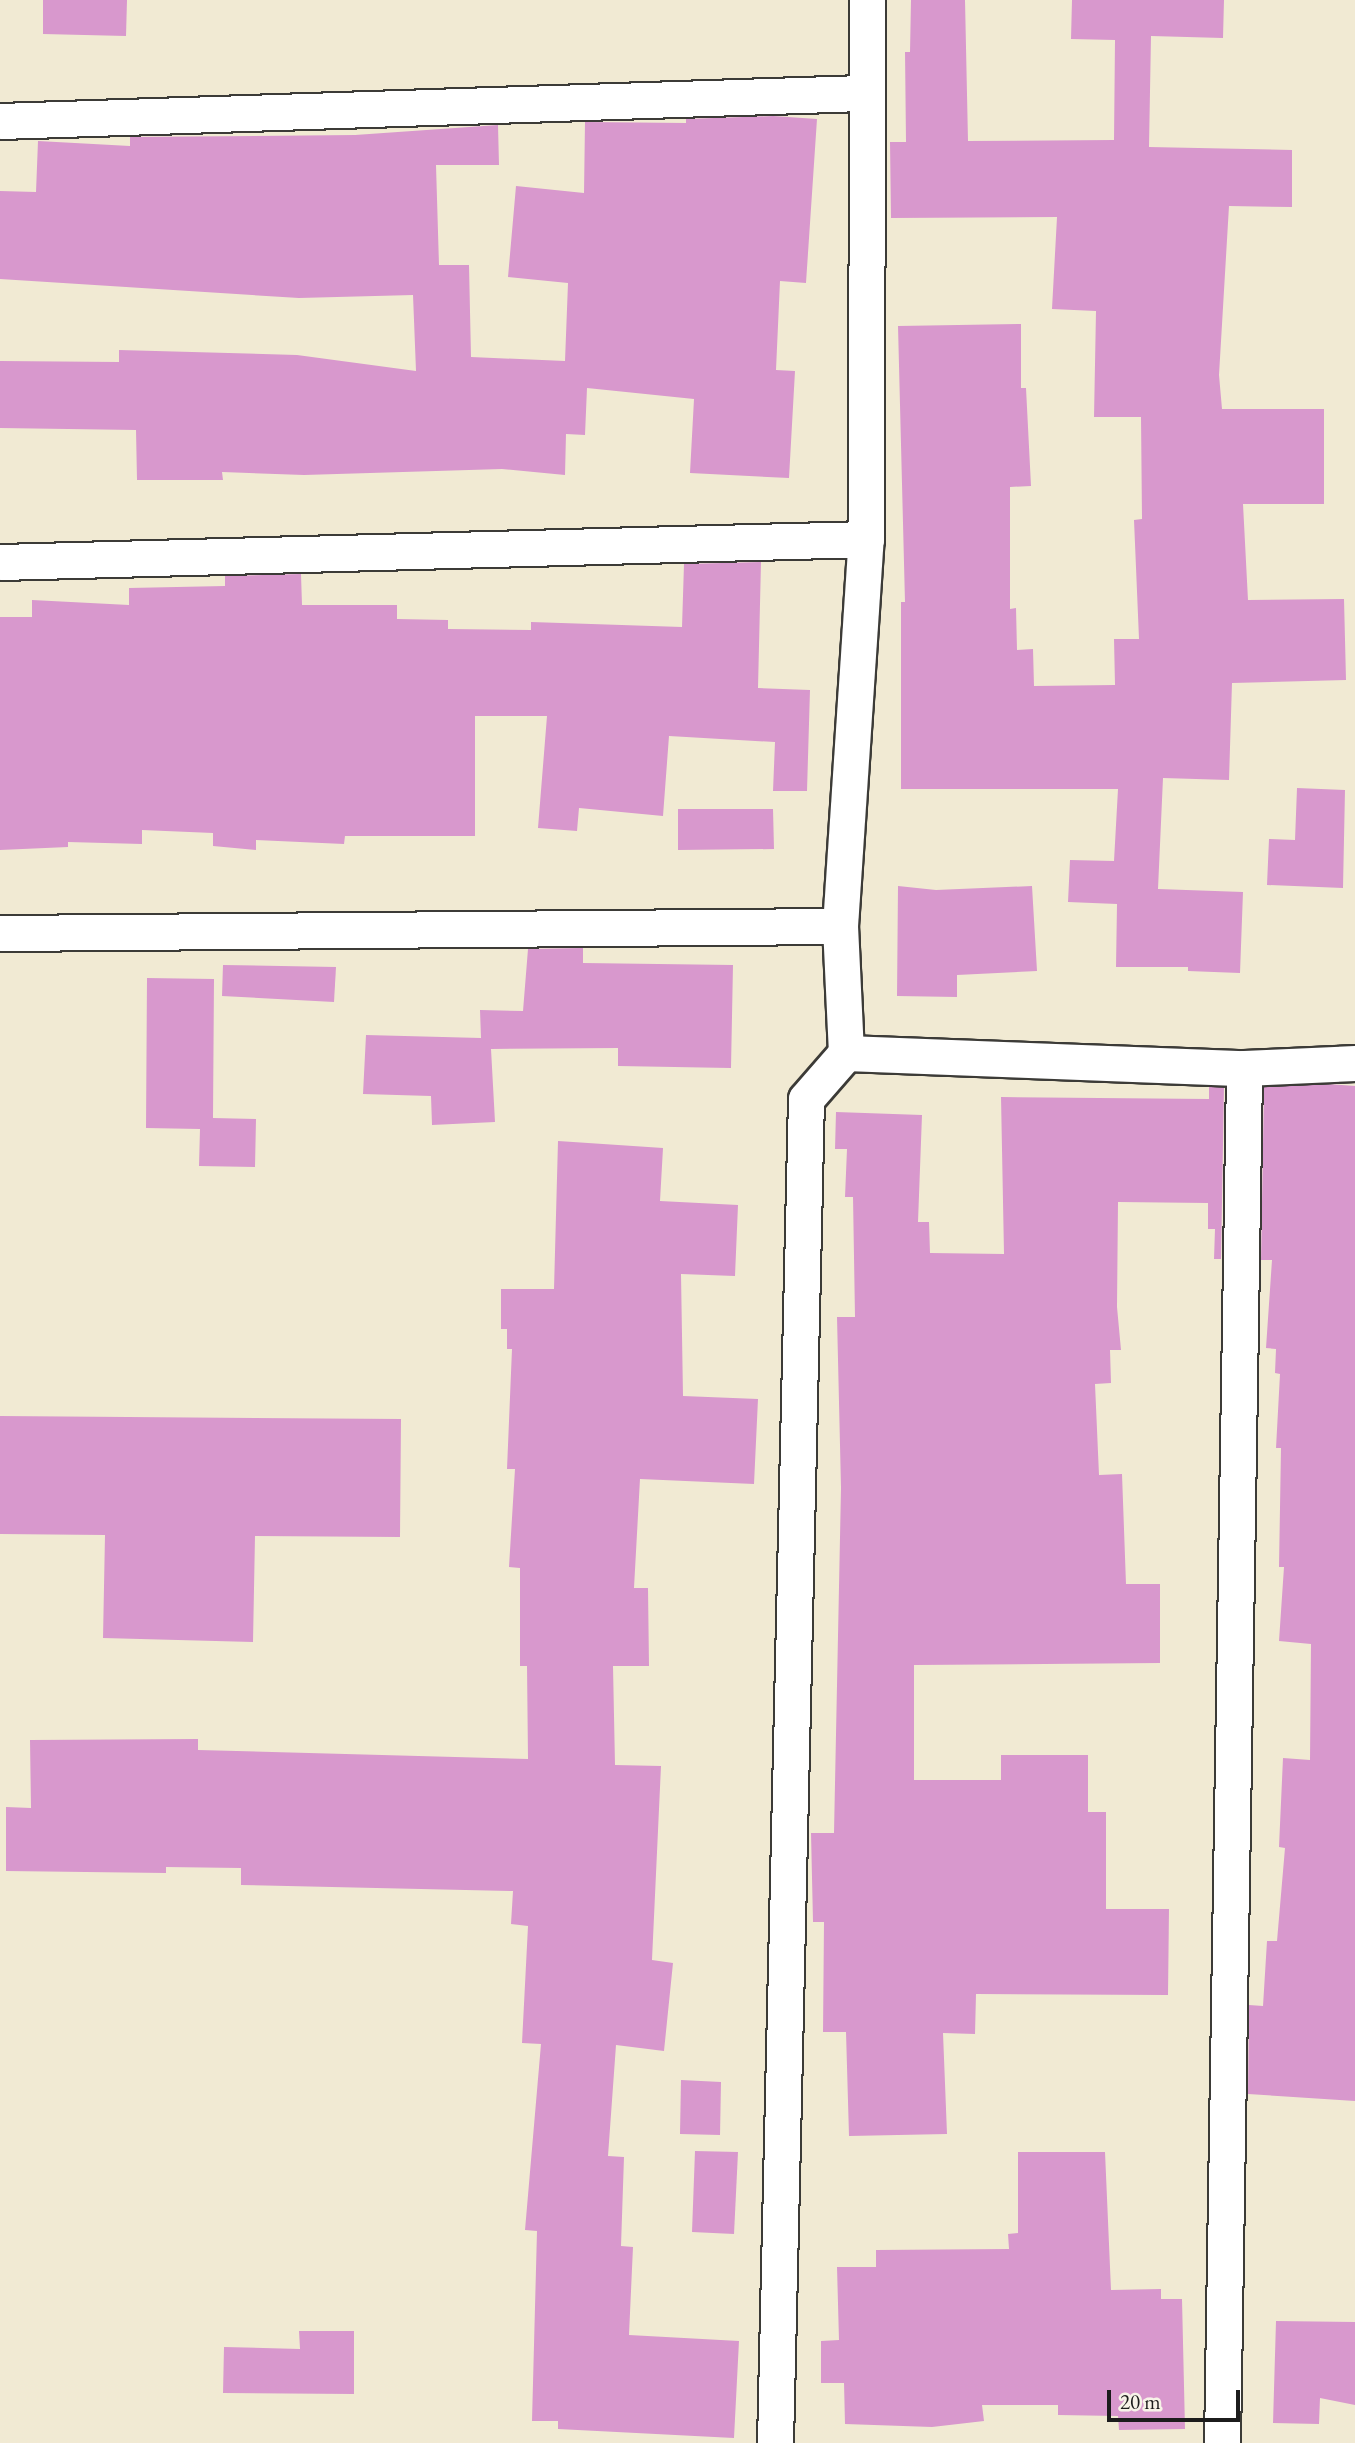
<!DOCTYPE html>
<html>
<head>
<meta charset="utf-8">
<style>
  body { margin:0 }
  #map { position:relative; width:1355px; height:2443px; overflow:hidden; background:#f1ead3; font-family:"EB Garamond",serif }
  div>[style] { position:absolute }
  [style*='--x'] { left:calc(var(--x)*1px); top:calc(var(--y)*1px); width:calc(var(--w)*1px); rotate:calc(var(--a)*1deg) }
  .building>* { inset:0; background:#d898cd }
  .roads { filter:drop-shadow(2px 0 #3c3b37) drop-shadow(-2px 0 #3c3b37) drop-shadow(0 2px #3c3b37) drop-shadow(0 -2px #3c3b37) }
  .street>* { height:35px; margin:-17.5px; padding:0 17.5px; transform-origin:17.5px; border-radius:17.5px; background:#fff }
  span { translate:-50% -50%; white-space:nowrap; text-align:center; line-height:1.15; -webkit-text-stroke:5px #f7f3e8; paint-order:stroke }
  .scale { position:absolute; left:1107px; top:2390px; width:133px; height:32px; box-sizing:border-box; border:4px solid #1c1c1c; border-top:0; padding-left:9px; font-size:21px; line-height:24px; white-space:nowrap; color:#1c1c1c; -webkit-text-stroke:5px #f7f3e8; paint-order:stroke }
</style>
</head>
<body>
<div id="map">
  <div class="building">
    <i style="clip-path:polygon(43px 0,127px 0,126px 36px,43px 34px)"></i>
    <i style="clip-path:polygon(911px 0,965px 0,968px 141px,1114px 140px,1115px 40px,1071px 39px,1072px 0,1224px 0,1223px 38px,1151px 36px,1149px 147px,1292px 150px,1292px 207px,1229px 206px,1219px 375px,1222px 409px,1324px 409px,1324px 504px,1243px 504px,1248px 600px,1344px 599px,1346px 680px,1232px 683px,1229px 780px,1163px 778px,1158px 889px,1243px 892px,1240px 973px,1188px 971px,1188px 967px,1116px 967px,1117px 904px,1068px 902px,1070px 860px,1114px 861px,1118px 789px,901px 789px,901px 602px,905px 602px,898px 326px,1021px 324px,1021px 388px,1026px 388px,1031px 486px,1010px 487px,1010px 609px,1016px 608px,1017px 650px,1033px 649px,1034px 686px,1115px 685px,1114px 639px,1139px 639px,1134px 520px,1142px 519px,1141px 417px,1094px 417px,1096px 311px,1052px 309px,1057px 217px,891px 218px,890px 142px,906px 142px,905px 52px,910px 52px)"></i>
    <i style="clip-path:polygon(773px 116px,817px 119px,806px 283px,780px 281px,776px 370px,795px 371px,789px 478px,690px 473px,694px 399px,587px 388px,585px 435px,566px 434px,565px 475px,502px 469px,304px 475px,222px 472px,223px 480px,137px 480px,136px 430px,0 428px,0 361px,119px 362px,119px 350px,297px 355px,416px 371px,413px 295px,299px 298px,0 279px,0 191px,36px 192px,38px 141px,130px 146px,130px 137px,355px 135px,498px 125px,499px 165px,436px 165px,439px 265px,469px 265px,471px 357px,565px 361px,568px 283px,508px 277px,516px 186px,584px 193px,585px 122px,686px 123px,686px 119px)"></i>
    <i style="clip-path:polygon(761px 562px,758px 688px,810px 690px,807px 791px,773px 791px,775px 742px,669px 736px,663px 816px,579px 808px,577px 831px,538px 828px,547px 716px,475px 716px,475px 836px,345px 836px,344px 844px,256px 840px,256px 850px,213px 846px,213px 833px,142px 830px,142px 844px,68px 842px,68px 847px,0 850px,0 617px,32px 617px,32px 600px,129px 605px,129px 588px,225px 586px,225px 576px,301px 574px,302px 605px,397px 605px,397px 619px,448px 620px,448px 629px,531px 630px,531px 622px,682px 627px,684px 564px)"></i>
    <i style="clip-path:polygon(1297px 788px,1345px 790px,1343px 888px,1267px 885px,1269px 839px,1295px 840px)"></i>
    <i style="clip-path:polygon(678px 809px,773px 809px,774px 849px,678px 850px)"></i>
    <i style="clip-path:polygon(898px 886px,936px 890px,1032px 886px,1037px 971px,957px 975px,957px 997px,897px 996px)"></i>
    <i style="clip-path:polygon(583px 948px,583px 963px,733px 965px,731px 1068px,618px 1066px,618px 1048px,491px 1049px,495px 1122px,432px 1125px,431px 1096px,363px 1094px,366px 1035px,481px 1038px,480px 1010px,523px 1011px,528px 949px)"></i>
    <i style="clip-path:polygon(223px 965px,336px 967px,334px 1002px,222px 996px)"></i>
    <i style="clip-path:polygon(147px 978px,214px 979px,213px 1118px,256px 1119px,255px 1167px,199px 1166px,200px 1129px,146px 1128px)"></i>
    <i style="clip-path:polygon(1328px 1084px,1355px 1086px,1355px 2101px,1248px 2094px,1249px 2005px,1263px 2006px,1267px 1941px,1277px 1941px,1285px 1848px,1279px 1847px,1283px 1758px,1310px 1760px,1311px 1644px,1279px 1641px,1284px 1567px,1279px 1567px,1281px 1448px,1276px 1448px,1280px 1374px,1275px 1373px,1276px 1349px,1266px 1348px,1272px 1260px,1261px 1260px,1264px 1087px)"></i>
    <i style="clip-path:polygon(1209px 1087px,1224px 1087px,1221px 1259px,1214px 1259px,1215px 1229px,1208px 1229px,1208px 1203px,1118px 1202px,1117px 1307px,1121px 1350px,1110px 1350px,1111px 1383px,1095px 1384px,1099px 1475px,1122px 1474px,1126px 1584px,1160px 1584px,1160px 1663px,914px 1665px,914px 1780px,1001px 1780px,1001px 1755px,1088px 1755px,1088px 1812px,1106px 1812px,1106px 1909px,1169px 1909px,1168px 1995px,976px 1994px,975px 2034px,943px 2033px,947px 2134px,849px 2136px,846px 2032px,823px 2032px,824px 1922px,813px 1922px,811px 1833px,834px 1833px,841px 1488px,837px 1317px,855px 1317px,853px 1197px,845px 1197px,847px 1149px,835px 1149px,836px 1112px,922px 1115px,918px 1222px,929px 1222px,930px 1253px,1004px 1254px,1001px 1097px,1209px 1099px)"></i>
    <i style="clip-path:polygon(558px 1141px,663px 1148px,660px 1201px,738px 1205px,735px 1276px,681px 1274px,683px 1396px,758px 1399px,754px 1484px,640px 1479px,634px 1588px,648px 1588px,649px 1666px,613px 1666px,615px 1765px,661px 1766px,652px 1960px,673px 1963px,664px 2051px,616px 2045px,608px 2156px,624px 2157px,621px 2246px,633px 2247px,629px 2335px,739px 2341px,734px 2438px,558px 2429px,558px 2421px,532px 2421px,537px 2231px,525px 2230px,541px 2044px,522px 2043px,528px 1926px,511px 1924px,513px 1891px,241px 1885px,241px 1868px,166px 1867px,166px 1873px,6px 1871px,6px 1807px,31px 1808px,30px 1740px,198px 1739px,198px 1750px,528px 1759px,527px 1666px,520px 1666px,520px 1568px,509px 1567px,515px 1469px,507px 1469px,512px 1349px,507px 1349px,507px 1329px,501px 1329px,501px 1289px,554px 1289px)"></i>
    <i style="clip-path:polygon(0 1416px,401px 1419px,400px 1537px,255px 1536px,253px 1642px,103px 1638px,105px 1535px,0 1534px)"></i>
    <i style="clip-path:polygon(681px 2080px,721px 2082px,720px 2135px,680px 2134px)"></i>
    <i style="clip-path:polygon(695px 2151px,738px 2152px,734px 2234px,692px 2232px)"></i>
    <i style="clip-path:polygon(1018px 2152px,1105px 2152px,1111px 2290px,1161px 2289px,1161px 2299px,1182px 2299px,1185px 2429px,1119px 2430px,1118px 2416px,1058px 2415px,1058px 2405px,982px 2405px,984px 2421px,932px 2427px,845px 2424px,844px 2383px,821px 2383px,821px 2341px,839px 2340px,837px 2267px,876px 2267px,876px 2250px,1009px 2249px,1008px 2234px,1018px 2233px)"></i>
    <i style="clip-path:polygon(1276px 2321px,1355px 2322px,1355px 2405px,1320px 2398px,1319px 2424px,1273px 2423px)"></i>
    <i style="clip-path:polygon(299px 2331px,354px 2331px,354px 2394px,223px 2393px,224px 2347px,300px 2349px)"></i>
  </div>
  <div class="roads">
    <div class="street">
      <i style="--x:0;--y:121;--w:864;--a:-1.86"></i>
      <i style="--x:0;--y:562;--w:866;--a:-1.52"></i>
      <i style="--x:0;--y:933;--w:840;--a:-0.48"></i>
      <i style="--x:846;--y:1053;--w:398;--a:2.2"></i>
      <i style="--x:1244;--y:1068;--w:111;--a:-2.6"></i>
      <i style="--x:775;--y:2443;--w:1344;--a:-88.68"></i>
      <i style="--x:806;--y:1099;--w:61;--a:-49"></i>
      <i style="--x:846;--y:1053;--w:127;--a:-92.7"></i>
      <i style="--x:840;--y:926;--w:388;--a:-86.2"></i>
      <i style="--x:866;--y:539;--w:539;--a:-89.89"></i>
      <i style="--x:1222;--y:2443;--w:1375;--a:-89.08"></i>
    </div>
  </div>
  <div class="scale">20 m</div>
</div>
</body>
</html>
